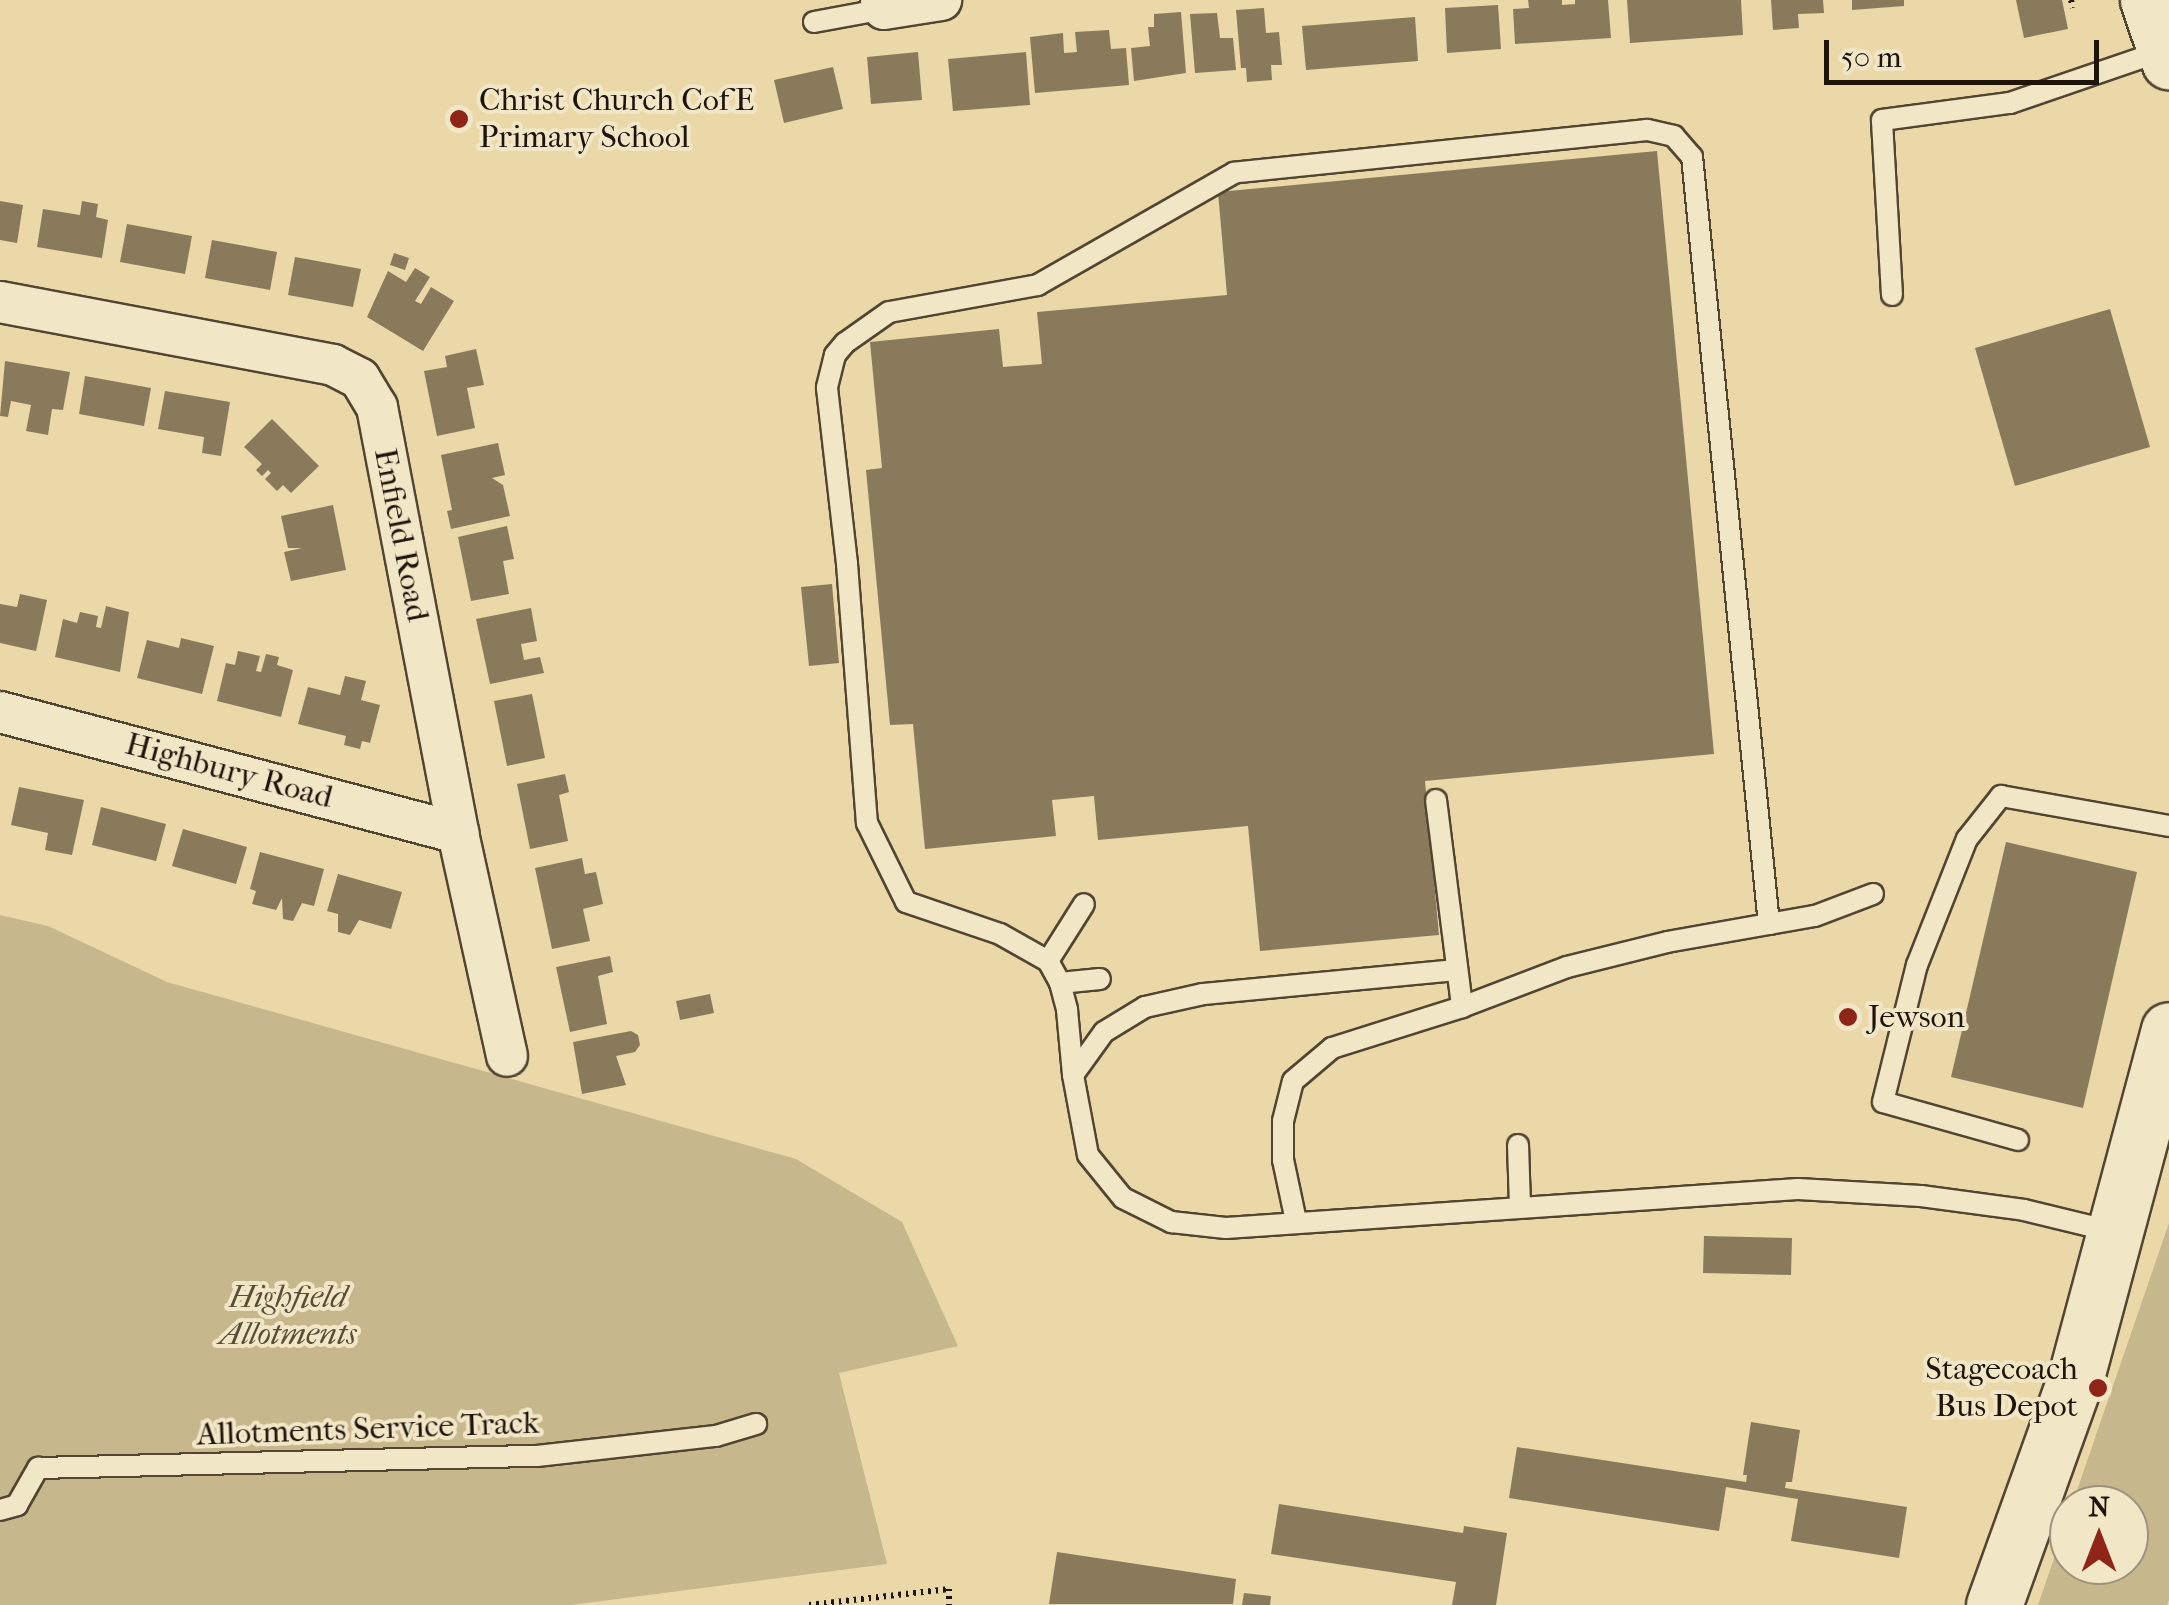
<!DOCTYPE html>
<html>
<head>
<meta charset="utf-8">
<style>
  body { margin:0 }
  #map { position:relative; width:2169px; height:1605px; overflow:hidden; background:#ead8a8; font-family:"IM FELL French Canon",serif }
  div>[style] { position:absolute }
  [style*='--x'] { left:calc(var(--x)*1px); top:calc(var(--y)*1px); width:calc(var(--w)*1px); rotate:calc(var(--a)*1deg) }
  .green>* { inset:0; background:#c7b78d }
  .building>* { inset:0; background:#897a5c }
  .path>* { height:6px; margin-top:-3px; transform-origin:0; background:repeating-linear-gradient(90deg,#1f140a 0 2.5px,transparent 0 7.5px) }
  .roads { filter:drop-shadow(2px 0 #524532) drop-shadow(-2px 0 #524532) drop-shadow(0 2px #524532) drop-shadow(0 -2px #524532) }
  .lane>* { height:20px; margin:-10px; padding:0 10px; transform-origin:10px; border-radius:10px; background:#f1e6c6 }
  .street>* { height:40px; margin:-20px; padding:0 20px; transform-origin:20px; border-radius:20px; background:#f1e6c6 }
  .secondary>* { height:55px; margin:-27.5px; padding:0 27.5px; transform-origin:27.5px; border-radius:27.5px; background:#f1e6c6 }
  .dots>* { width:28px; height:28px; translate:-50% -50%; box-sizing:border-box; border:5px solid #f1e6c6; border-radius:50% }
  span { translate:-50% -50%; white-space:nowrap; text-align:center; line-height:1.15; -webkit-text-stroke:8px #f1e6c6; paint-order:stroke }
  .poi-label { font-size:32px; color:#1f140a }
  .left { translate:0 -50%; text-align:left }
  .right { translate:-100% -50%; text-align:right }
  .street-label { font-size:32px; color:#1f140a }
  .park-label { font-size:32px; color:#5a4d38; font-style:italic }
  .north { position:absolute; left:2049px; top:1485px; width:100px; height:100px; box-sizing:border-box; background:#f1e6c6; border:2px solid #9d927b; border-radius:50%; rotate:0deg; font-size:28px; font-weight:700; line-height:40px; text-align:center; color:#1f140a }
  .north::after { content:''; display:block; margin:auto; width:35px; height:45px; background:#8f2418; clip-path:polygon(50% 0,100% 100%,50% 72%,0 100%) }
  .scale { position:absolute; left:1824px; top:40px; width:275px; height:45px; box-sizing:border-box; border:5px solid #1f140a; border-top:0; padding-left:12px; font-size:30px; line-height:35px; white-space:nowrap; color:#1f140a; -webkit-text-stroke:8px #f1e6c6; paint-order:stroke }
</style>
</head>
<body>
<div id="map">
  <div class="green">
    <i style="clip-path:polygon(0 915px,48px 926px,167px 982px,796px 1159px,902px 1222px,958px 1346px,839px 1373px,887px 1564px,571px 1605px,0 1605px)"></i>
    <i style="clip-path:polygon(2169px 1223px,2169px 1600px,2167px 1605px,2038px 1605px,2069px 1515px,2069px 1565px,2129px 1565px,2129px 1505px,2072px 1505px)"></i>
  </div>
  <div class="building">
    <i style="clip-path:polygon(1528px 0,1562px 0,1562px 5px,1575px 4px,1575px 0,1608px 0,1611px 38px,1515px 44px,1513px 9px,1529px 8px)"></i>
    <i style="clip-path:polygon(1627px 0,1741px 0,1743px 35px,1630px 43px)"></i>
    <i style="clip-path:polygon(1771px 0,1823px 0,1824px 13px,1798px 14px,1799px 28px,1773px 30px)"></i>
    <i style="clip-path:polygon(1852px 0,1904px 0,1904px 6px,1852px 10px)"></i>
    <i style="clip-path:polygon(2016px 0,2062px 0,2068px 29px,2024px 38px)"></i>
    <i style="clip-path:polygon(1498px 5px,1501px 49px,1447px 53px,1445px 8px)"></i>
    <i style="clip-path:polygon(1264px 8px,1266px 33px,1279px 32px,1282px 65px,1271px 65px,1272px 80px,1247px 82px,1246px 68px,1241px 68px,1236px 10px)"></i>
    <i style="clip-path:polygon(1181px 12px,1186px 73px,1134px 81px,1131px 48px,1150px 46px,1148px 27px,1154px 27px,1154px 14px)"></i>
    <i style="clip-path:polygon(1217px 13px,1220px 38px,1233px 38px,1236px 70px,1195px 73px,1190px 14px)"></i>
    <i style="clip-path:polygon(1415px 17px,1418px 61px,1306px 70px,1302px 26px)"></i>
    <i style="clip-path:polygon(1109px 30px,1111px 49px,1126px 48px,1129px 85px,1035px 93px,1030px 37px,1063px 33px,1064px 53px,1077px 52px,1075px 32px)"></i>
    <i style="clip-path:polygon(918px 52px,922px 100px,871px 104px,867px 57px)"></i>
    <i style="clip-path:polygon(1026px 52px,1030px 105px,953px 111px,948px 59px)"></i>
    <i style="clip-path:polygon(833px 67px,843px 109px,784px 123px,774px 80px)"></i>
    <i style="clip-path:polygon(1657px 151px,1714px 754px,1425px 781px,1439px 935px,1260px 951px,1248px 826px,1098px 840px,1094px 796px,1052px 800px,1056px 836px,925px 849px,913px 724px,890px 725px,866px 470px,882px 468px,870px 342px,999px 329px,1003px 367px,1042px 364px,1037px 312px,1227px 295px,1218px 192px)"></i>
    <i style="clip-path:polygon(0 201px,23px 205px,17px 243px,0 240px)"></i>
    <i style="clip-path:polygon(82px 201px,98px 204px,96px 217px,108px 220px,102px 258px,37px 247px,43px 209px,80px 215px)"></i>
    <i style="clip-path:polygon(127px 224px,192px 236px,185px 274px,120px 262px)"></i>
    <i style="clip-path:polygon(212px 240px,277px 252px,270px 290px,205px 278px)"></i>
    <i style="clip-path:polygon(394px 253px,409px 258px,405px 270px,390px 265px)"></i>
    <i style="clip-path:polygon(295px 257px,361px 269px,353px 307px,288px 295px)"></i>
    <i style="clip-path:polygon(415px 268px,430px 277px,415px 301px,421px 304px,431px 287px,454px 301px,423px 351px,367px 317px,388px 271px,406px 282px)"></i>
    <i style="clip-path:polygon(2110px 309px,2150px 447px,2015px 486px,1975px 348px)"></i>
    <i style="clip-path:polygon(476px 349px,484px 385px,467px 388px,475px 428px,437px 436px,424px 371px,447px 367px,445px 356px)"></i>
    <i style="clip-path:polygon(5px 361px,70px 372px,63px 410px,52px 409px,48px 435px,26px 431px,31px 405px,11px 401px,8px 417px,0 416px)"></i>
    <i style="clip-path:polygon(85px 376px,151px 388px,144px 426px,79px 414px)"></i>
    <i style="clip-path:polygon(165px 391px,230px 402px,221px 456px,202px 453px,204px 437px,158px 429px)"></i>
    <i style="clip-path:polygon(272px 419px,319px 466px,291px 493px,283px 485px,277px 491px,265px 479px,271px 473px,268px 470px,262px 476px,256px 470px,262px 464px,244px 447px)"></i>
    <i style="clip-path:polygon(498px 443px,505px 475px,492px 478px,503px 485px,510px 516px,451px 529px,447px 511px,452px 510px,441px 455px)"></i>
    <i style="clip-path:polygon(333px 505px,346px 570px,291px 581px,284px 552px,302px 548px,288px 548px,281px 516px)"></i>
    <i style="clip-path:polygon(507px 526px,514px 559px,503px 561px,509px 594px,471px 601px,458px 537px)"></i>
    <i style="clip-path:polygon(832px 584px,839px 663px,809px 666px,801px 587px)"></i>
    <i style="clip-path:polygon(20px 594px,47px 600px,36px 651px,0 643px,0 604px,17px 607px)"></i>
    <i style="clip-path:polygon(106px 606px,129px 612px,120px 672px,55px 657px,63px 619px,77px 623px,80px 612px,98px 616px,96px 627px,101px 628px)"></i>
    <i style="clip-path:polygon(531px 608px,537px 641px,521px 644px,524px 660px,540px 657px,544px 673px,490px 684px,476px 619px)"></i>
    <i style="clip-path:polygon(181px 638px,214px 646px,202px 694px,137px 678px,147px 640px,179px 648px)"></i>
    <i style="clip-path:polygon(238px 651px,260px 656px,256px 671px,261px 672px,266px 654px,279px 657px,277px 665px,293px 670px,281px 717px,217px 701px,226px 663px,235px 665px)"></i>
    <i style="clip-path:polygon(345px 676px,366px 681px,361px 700px,380px 705px,370px 743px,362px 741px,360px 749px,344px 745px,346px 736px,298px 724px,308px 687px,340px 695px)"></i>
    <i style="clip-path:polygon(532px 694px,545px 758px,507px 766px,494px 701px)"></i>
    <i style="clip-path:polygon(565px 774px,569px 792px,559px 795px,568px 841px,530px 849px,517px 784px)"></i>
    <i style="clip-path:polygon(19px 787px,84px 800px,72px 855px,45px 850px,48px 833px,11px 825px)"></i>
    <i style="clip-path:polygon(101px 807px,166px 824px,156px 861px,92px 845px)"></i>
    <i style="clip-path:polygon(183px 829px,247px 847px,236px 884px,172px 866px)"></i>
    <i style="clip-path:polygon(2006px 842px,2137px 872px,2083px 1108px,1951px 1077px)"></i>
    <i style="clip-path:polygon(260px 852px,324px 869px,314px 906px,302px 903px,293px 921px,283px 919px,282px 898px,276px 910px,252px 904px,256px 891px,250px 889px)"></i>
    <i style="clip-path:polygon(582px 858px,585px 874px,596px 872px,603px 904px,583px 909px,590px 941px,552px 949px,535px 868px)"></i>
    <i style="clip-path:polygon(338px 874px,402px 892px,391px 929px,359px 920px,350px 935px,338px 932px,338px 914px,327px 911px)"></i>
    <i style="clip-path:polygon(610px 956px,613px 972px,598px 976px,607px 1024px,570px 1032px,556px 967px)"></i>
    <i style="clip-path:polygon(710px 994px,714px 1013px,680px 1020px,676px 1001px)"></i>
    <i style="clip-path:polygon(631px 1031px,638px 1035px,640px 1045px,635px 1052px,616px 1056px,626px 1085px,582px 1094px,573px 1042px)"></i>
    <i style="clip-path:polygon(1704px 1236px,1792px 1238px,1791px 1275px,1703px 1273px)"></i>
    <i style="clip-path:polygon(1751px 1422px,1800px 1430px,1792px 1482px,1786px 1482px,1785px 1488px,1907px 1507px,1899px 1558px,1791px 1541px,1798px 1499px,1726px 1487px,1719px 1531px,1509px 1498px,1517px 1447px,1746px 1482px,1747px 1475px,1743px 1475px)"></i>
    <i style="clip-path:polygon(1279px 1504px,1463px 1533px,1464px 1526px,1507px 1533px,1496px 1605px,1452px 1605px,1456px 1582px,1271px 1554px)"></i>
    <i style="clip-path:polygon(1057px 1552px,1236px 1579px,1233px 1604px,1049px 1604px)"></i>
    <i style="clip-path:polygon(1244px 1593px,1271px 1596px,1270px 1605px,1242px 1605px)"></i>
  </div>
  <div class="path">
    <i style="--x:2071;--y:0;--w:8;--a:76"></i>
    <i style="--x:809;--y:1605;--w:141;--a:-6.5"></i>
    <i style="--x:949;--y:1589;--w:16;--a:90"></i>
  </div>
  <div class="roads">
    <div class="lane">
      <i style="--x:814;--y:22;--w:71;--a:-10.5"></i>
      <i style="--x:1892;--y:295;--w:175;--a:-93.3"></i>
      <i style="--x:1882;--y:120;--w:129;--a:-7.6"></i>
      <i style="--x:2010;--y:103;--w:164;--a:-18.9"></i>
      <i style="--x:1436;--y:800;--w:209;--a:82.8"></i>
      <i style="--x:1769;--y:924;--w:771;--a:-95.73"></i>
      <i style="--x:1692;--y:157;--w:28;--a:-131"></i>
      <i style="--x:1674;--y:136;--w:28;--a:-167"></i>
      <i style="--x:1647;--y:130;--w:415;--a:174.1"></i>
      <i style="--x:1234;--y:173;--w:226;--a:150.3"></i>
      <i style="--x:1038;--y:285;--w:151;--a:169.7"></i>
      <i style="--x:889;--y:312;--w:54;--a:144.8"></i>
      <i style="--x:845;--y:343;--w:16;--a:130"></i>
      <i style="--x:835;--y:355;--w:34;--a:104"></i>
      <i style="--x:827;--y:388;--w:177;--a:83.5"></i>
      <i style="--x:847;--y:564;--w:260;--a:85.6"></i>
      <i style="--x:867;--y:823;--w:88;--a:63.7"></i>
      <i style="--x:906;--y:902;--w:99;--a:18.8"></i>
      <i style="--x:1000;--y:934;--w:55;--a:29.4"></i>
      <i style="--x:1048;--y:961;--w:25;--a:61"></i>
      <i style="--x:1060;--y:983;--w:28;--a:75"></i>
      <i style="--x:1067;--y:1010;--w:65;--a:84.7"></i>
      <i style="--x:1073;--y:1075;--w:81;--a:79.4"></i>
      <i style="--x:1088;--y:1155;--w:55;--a:50.9"></i>
      <i style="--x:1123;--y:1198;--w:54;--a:26.6"></i>
      <i style="--x:1171;--y:1222;--w:55;--a:6.2"></i>
      <i style="--x:1226;--y:1228;--w:573;--a:-3.9"></i>
      <i style="--x:1798;--y:1189;--w:123;--a:3.3"></i>
      <i style="--x:1921;--y:1196;--w:104;--a:7.7"></i>
      <i style="--x:2024;--y:1210;--w:89;--a:13.6"></i>
      <i style="--x:1048;--y:961;--w:67;--a:-57.7"></i>
      <i style="--x:1060;--y:983;--w:40;--a:-5.7"></i>
      <i style="--x:1073;--y:1075;--w:53;--a:-54.2"></i>
      <i style="--x:1104;--y:1032;--w:48;--a:-31.4"></i>
      <i style="--x:1145;--y:1007;--w:59;--a:-12.6"></i>
      <i style="--x:1203;--y:994;--w:255;--a:-5.4"></i>
      <i style="--x:2018;--y:1140;--w:140;--a:-164.3"></i>
      <i style="--x:1883;--y:1102;--w:141;--a:-76.1"></i>
      <i style="--x:1917;--y:965;--w:136;--a:-68.4"></i>
      <i style="--x:1967;--y:839;--w:55;--a:-51.7"></i>
      <i style="--x:2001;--y:796;--w:171;--a:10.1"></i>
      <i style="--x:1518;--y:1145;--w:60;--a:88.1"></i>
      <i style="--x:1296;--y:1221;--w:62;--a:-102"></i>
      <i style="--x:1283;--y:1160;--w:39;--a:-90"></i>
      <i style="--x:1283;--y:1121;--w:41;--a:-76"></i>
      <i style="--x:1293;--y:1081;--w:51;--a:-40.2"></i>
      <i style="--x:1332;--y:1048;--w:136;--a:-17.5"></i>
      <i style="--x:1462;--y:1007;--w:112;--a:-20.9"></i>
      <i style="--x:1567;--y:967;--w:103;--a:-14"></i>
      <i style="--x:1667;--y:942;--w:150;--a:-10"></i>
      <i style="--x:1815;--y:916;--w:62;--a:-20.8"></i>
      <i style="--x:0;--y:1510;--w:18;--a:-16"></i>
      <i style="--x:17;--y:1505;--w:43;--a:-60.4"></i>
      <i style="--x:38;--y:1468;--w:499;--a:-1.4"></i>
      <i style="--x:537;--y:1456;--w:180;--a:-6.4"></i>
      <i style="--x:716;--y:1436;--w:42;--a:-16.7"></i>
    </div>
    <div class="street">
      <i style="--x:881;--y:0;--w:9;--a:72"></i>
      <i style="--x:884;--y:9;--w:58;--a:-9"></i>
      <i style="--x:0;--y:302;--w:339;--a:10.7"></i>
      <i style="--x:333;--y:365;--w:30;--a:27"></i>
      <i style="--x:360;--y:379;--w:33;--a:59"></i>
      <i style="--x:377;--y:407;--w:434;--a:79.2"></i>
      <i style="--x:458;--y:833;--w:228;--a:77.6"></i>
      <i style="--x:0;--y:712;--w:474;--a:14.8"></i>
    </div>
    <div class="secondary">
      <i style="--x:2148;--y:0;--w:65;--a:71"></i>
      <i style="--x:1994;--y:1605;--w:242;--a:-70.2"></i>
      <i style="--x:2076;--y:1377;--w:359;--a:-75"></i>
    </div>
  </div>
  <div class="dots">
    <i style="left:459px;top:119px;background:#8f2418"></i>
    <i style="left:1848px;top:1017px;background:#8f2418"></i>
    <i style="left:2098px;top:1388px;background:#8f2418"></i>
  </div>
  <div class="poi-label">
    <span class="left" style="left:479px;top:119px">Christ Church CofE<br>Primary School</span>
    <span class="left" style="left:1868px;top:1017px">Jewson</span>
    <span class="right" style="left:2078px;top:1388px">Stagecoach<br>Bus Depot</span>
  </div>
  <div class="street-label">
    <span style="left:401px;top:535px;rotate:79deg">Enfield Road</span>
    <span style="left:229px;top:771px;rotate:15deg">Highbury Road</span>
    <span style="left:368px;top:1429px;rotate:-2deg">Allotments Service Track</span>
  </div>
  <div class="park-label">
    <span style="left:288px;top:1316px">Highfield<br>Allotments</span>
  </div>
  <div class="north">N</div>
  <div class="scale">50 m</div>
</div>
</body>
</html>
